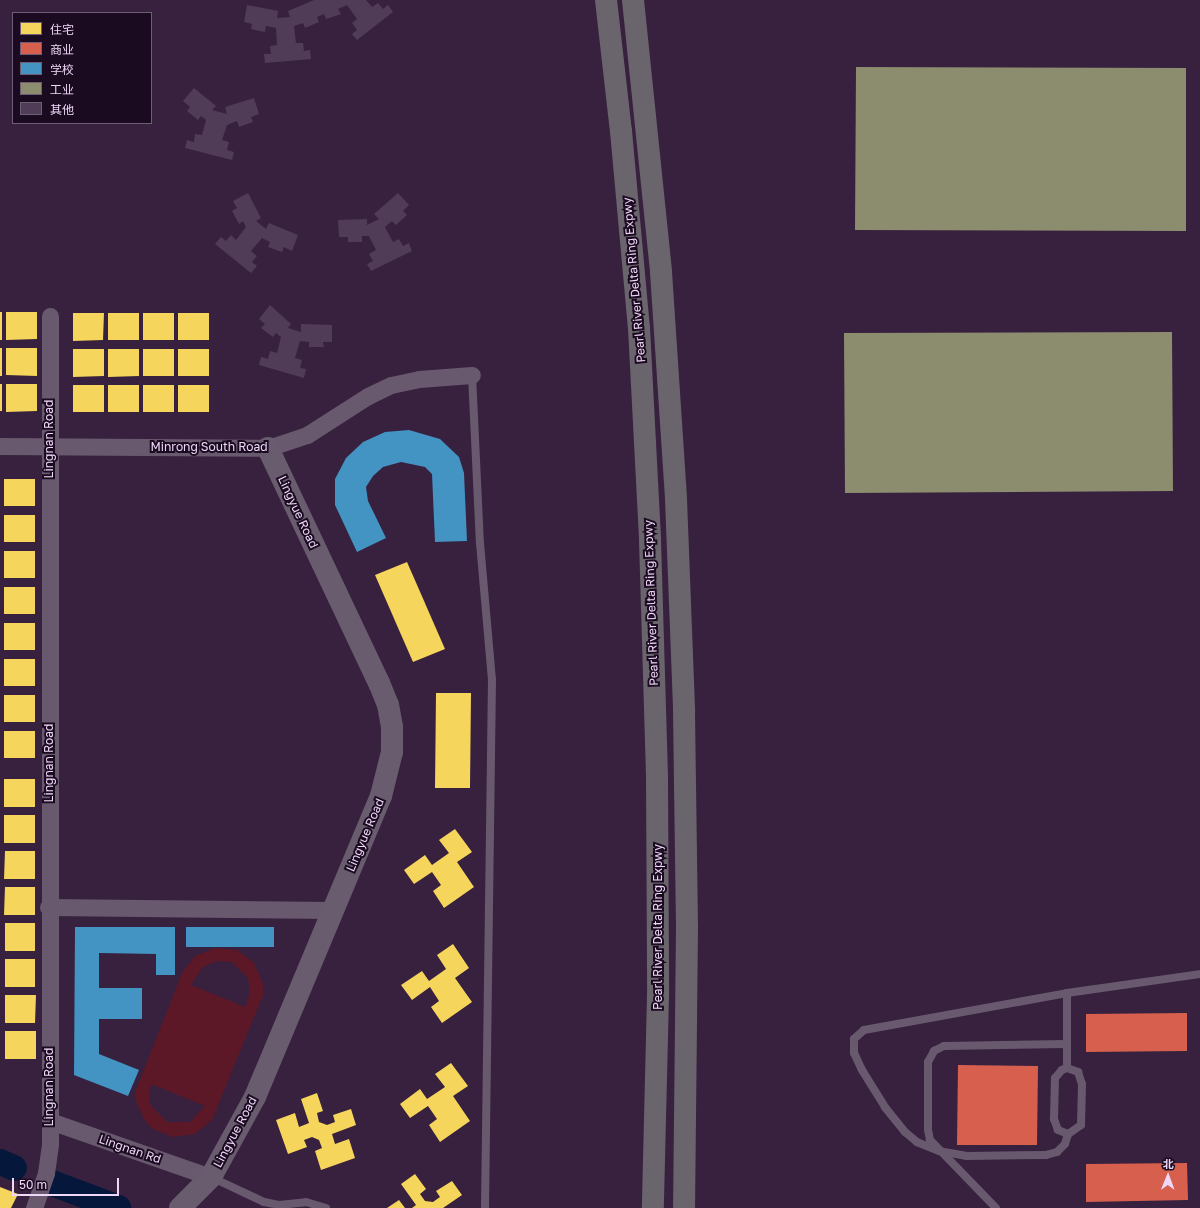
<!DOCTYPE html>
<html>
<head>
<meta charset="utf-8">
<style>
  body { margin:0 }
  #map { position:relative; width:1200px; height:1208px; overflow:hidden; background:#37213e; font-family:"Golos Text","Noto Sans SC",sans-serif }
  div>[style] { position:absolute }
  [style*='--x'] { left:calc(var(--x)*1px); top:calc(var(--y)*1px); width:calc(var(--w)*1px); rotate:calc(var(--a)*1deg) }
  .green>* { inset:0; background:#5c1826 }
  .homes>* { inset:0; background:#f6d55c }
  .shops>* { inset:0; background:#d6604d }
  .schools>* { inset:0; background:#4393c3 }
  .industry>* { inset:0; background:#8c8c6e }
  .river>* { height:26px; margin:-13px; padding:0 13px; transform-origin:13px; border-radius:13px; background:#05173a }
  .building>* { inset:0; background:#513c58 }
  .lane>* { height:8px; margin:-4px; padding:0 4px; transform-origin:4px; border-radius:4px; background:#69596e }
  .street>* { height:17px; margin:-8.5px; padding:0 8.5px; transform-origin:8.5px; border-radius:8.5px; background:#69596e }
  .secondary>* { height:22px; margin:-11px; padding:0 11px; transform-origin:11px; border-radius:11px; background:#695c6e }
  .highway>* { height:22px; margin:-11px; padding:0 11px; transform-origin:11px; border-radius:11px; background:#6a646c }
  span { translate:-50% -50%; white-space:nowrap; text-align:center; line-height:1.15; -webkit-text-stroke:4px #1b0b21; paint-order:stroke }
  .street-label { font-size:12px; color:#eed7f7 }
  .legend { position:absolute; left:12px; top:12px; width:140px; height:112px; box-sizing:border-box; background:#1b0b21; border:1px solid #6f5d77; margin:0; padding:5px 7px; list-style:none; font-size:12px; color:#eed7f7 }
  .legend li { display:flex; align-items:center; gap:8px; height:20px }
  .legend b { width:20px; border:1px solid #6f5d77 }
  .north { position:absolute; left:1148px; top:1156px; width:40px; height:40px; -webkit-text-stroke:3px #1b0b21; paint-order:stroke; rotate:1deg; font-size:11px; font-weight:700; line-height:16px; text-align:center; color:#eed7f7 }
  .north::after { content:''; display:block; margin:auto; width:14px; height:18px; background:#eed7f7; clip-path:polygon(50% 0,100% 100%,50% 72%,0 100%) }
  .scale { position:absolute; left:12px; top:1178px; width:107px; height:18px; box-sizing:border-box; border:2px solid #eed7f7; border-top:0; padding-left:5px; font-size:12px; line-height:14px; white-space:nowrap; color:#eed7f7; -webkit-text-stroke:3px #1b0b21; paint-order:stroke }
</style>
</head>
<body>
<div id="map">
  <div class="green">
    <i style="clip-path:polygon(evenodd,215px 948px,237px 950px,254px 963px,263px 984px,263px 995px,212px 1120px,195px 1134px,173px 1137px,153px 1129px,145px 1121px,136px 1101px,136px 1090px,182px 973px,195px 956px,215px 948px,217px 961px,232px 962px,248px 978px,250px 993px,245px 1007px,191px 985px,203px 967px,217px 961px,215px 948px,151px 1084px,205px 1106px,190px 1122px,167px 1122px,151px 1106px,149px 1099px,151px 1084px)"></i>
  </div>
  <div class="homes">
    <i style="clip-path:polygon(0 312px,2px 312px,2px 340px,0 340px)"></i>
    <i style="clip-path:polygon(6px 312px,37px 312px,37px 339px,6px 340px)"></i>
    <i style="clip-path:polygon(73px 313px,104px 313px,103px 340px,73px 341px)"></i>
    <i style="clip-path:polygon(108px 313px,139px 313px,139px 340px,108px 340px)"></i>
    <i style="clip-path:polygon(143px 313px,174px 313px,174px 340px,143px 340px)"></i>
    <i style="clip-path:polygon(178px 313px,209px 313px,209px 340px,178px 340px)"></i>
    <i style="clip-path:polygon(0 348px,2px 348px,2px 376px,0 376px)"></i>
    <i style="clip-path:polygon(6px 348px,37px 348px,37px 376px,6px 375px)"></i>
    <i style="clip-path:polygon(73px 349px,104px 349px,104px 376px,73px 377px)"></i>
    <i style="clip-path:polygon(108px 349px,139px 349px,139px 376px,108px 377px)"></i>
    <i style="clip-path:polygon(143px 349px,174px 349px,174px 376px,143px 376px)"></i>
    <i style="clip-path:polygon(178px 349px,209px 349px,209px 376px,178px 376px)"></i>
    <i style="clip-path:polygon(0 384px,2px 384px,2px 411px,0 411px)"></i>
    <i style="clip-path:polygon(6px 384px,37px 384px,37px 411px,6px 412px)"></i>
    <i style="clip-path:polygon(73px 385px,104px 385px,104px 412px,73px 412px)"></i>
    <i style="clip-path:polygon(108px 385px,139px 385px,139px 412px,108px 412px)"></i>
    <i style="clip-path:polygon(143px 385px,174px 385px,174px 412px,143px 412px)"></i>
    <i style="clip-path:polygon(178px 385px,209px 385px,209px 412px,178px 412px)"></i>
    <i style="clip-path:polygon(4px 479px,35px 479px,35px 506px,4px 506px)"></i>
    <i style="clip-path:polygon(4px 515px,35px 515px,35px 542px,4px 542px)"></i>
    <i style="clip-path:polygon(4px 551px,35px 551px,35px 578px,4px 578px)"></i>
    <i style="clip-path:polygon(407px 562px,445px 649px,413px 662px,375px 575px)"></i>
    <i style="clip-path:polygon(4px 587px,35px 587px,35px 614px,4px 614px)"></i>
    <i style="clip-path:polygon(4px 623px,35px 623px,35px 650px,4px 650px)"></i>
    <i style="clip-path:polygon(4px 659px,35px 659px,35px 686px,4px 686px)"></i>
    <i style="clip-path:polygon(436px 693px,471px 693px,470px 788px,435px 788px)"></i>
    <i style="clip-path:polygon(4px 695px,35px 695px,35px 722px,4px 722px)"></i>
    <i style="clip-path:polygon(4px 731px,35px 731px,35px 758px,4px 758px)"></i>
    <i style="clip-path:polygon(4px 779px,35px 779px,35px 807px,4px 807px)"></i>
    <i style="clip-path:polygon(4px 815px,35px 815px,35px 843px,4px 843px)"></i>
    <i style="clip-path:polygon(455px 829px,472px 852px,457px 862px,474px 887px,444px 908px,433px 891px,441px 885px,432px 872px,414px 884px,404px 870px,425px 855px,432px 865px,449px 853px,439px 840px)"></i>
    <i style="clip-path:polygon(5px 851px,35px 851px,35px 879px,4px 879px)"></i>
    <i style="clip-path:polygon(5px 887px,35px 887px,35px 915px,4px 915px)"></i>
    <i style="clip-path:polygon(5px 923px,35px 923px,35px 951px,5px 951px)"></i>
    <i style="clip-path:polygon(453px 944px,469px 968px,455px 978px,472px 1002px,442px 1023px,431px 1007px,439px 1001px,430px 987px,412px 1000px,401px 985px,422px 971px,429px 981px,446px 969px,437px 955px)"></i>
    <i style="clip-path:polygon(5px 959px,35px 959px,35px 987px,5px 987px)"></i>
    <i style="clip-path:polygon(5px 995px,36px 995px,35px 1023px,5px 1023px)"></i>
    <i style="clip-path:polygon(5px 1031px,36px 1031px,36px 1059px,5px 1059px)"></i>
    <i style="clip-path:polygon(451px 1063px,468px 1086px,453px 1096px,470px 1121px,440px 1142px,429px 1125px,437px 1119px,428px 1106px,410px 1118px,400px 1104px,420px 1089px,427px 1099px,445px 1087px,435px 1074px)"></i>
    <i style="clip-path:polygon(317px 1093px,323px 1111px,317px 1113px,319px 1122px,327px 1125px,335px 1122px,333px 1115px,351px 1109px,356px 1125px,332px 1134px,335px 1144px,349px 1139px,355px 1158px,321px 1170px,315px 1151px,322px 1148px,319px 1140px,312px 1137px,304px 1140px,307px 1147px,288px 1154px,276px 1120px,295px 1113px,299px 1127px,309px 1123px,301px 1099px)"></i>
    <i style="clip-path:polygon(415px 1174px,426px 1189px,420px 1194px,425px 1201px,433px 1202px,440px 1197px,436px 1191px,452px 1181px,462px 1195px,443px 1208px,412px 1208px,416px 1205px,401px 1184px)"></i>
    <i style="clip-path:polygon(0 1187px,18px 1194px,11px 1208px,0 1208px)"></i>
    <i style="clip-path:polygon(399px 1200px,405px 1208px,387px 1208px)"></i>
  </div>
  <div class="shops">
    <i style="clip-path:polygon(1187px 1013px,1187px 1051px,1086px 1052px,1086px 1014px)"></i>
    <i style="clip-path:polygon(958px 1065px,1038px 1066px,1037px 1145px,957px 1145px)"></i>
    <i style="clip-path:polygon(1187px 1163px,1188px 1200px,1086px 1202px,1086px 1164px)"></i>
  </div>
  <div class="schools">
    <i style="clip-path:polygon(409px 430px,440px 439px,459px 457px,464px 473px,467px 541px,435px 542px,432px 474px,425px 467px,401px 462px,383px 467px,373px 476px,366px 487px,368px 501px,386px 538px,357px 552px,335px 505px,335px 479px,346px 458px,363px 442px,385px 432px)"></i>
    <i style="clip-path:polygon(75px 927px,175px 927px,175px 975px,156px 975px,156px 954px,99px 953px,99px 988px,142px 988px,142px 1019px,99px 1019px,99px 1054px,139px 1070px,128px 1096px,74px 1075px)"></i>
    <i style="clip-path:polygon(186px 927px,274px 927px,274px 947px,186px 947px)"></i>
  </div>
  <div class="industry">
    <i style="clip-path:polygon(856px 67px,1186px 68px,1186px 231px,855px 230px)"></i>
    <i style="clip-path:polygon(1172px 332px,1173px 491px,845px 493px,844px 333px)"></i>
  </div>
  <div class="river">
    <i style="--x:0;--y:1162;--w:15;--a:23"></i>
    <i style="--x:49;--y:1182;--w:74;--a:20.6"></i>
  </div>
  <div class="building">
    <i style="clip-path:polygon(314px 0,366px 0,372px 7px,378px 3px,383px 9px,388px 5px,393px 12px,357px 40px,352px 34px,357px 30px,352px 23px,357px 19px,347px 5px,338px 9px,341px 14px,326px 19px,324px 14px,317px 17px,319px 22px,305px 28px,303px 23px,294px 26px,296px 43px,303px 43px,304px 51px,310px 50px,311px 59px,265px 63px,264px 54px,271px 54px,270px 46px,277px 45px,276px 28px,266px 26px,265px 32px,251px 29px,252px 24px,244px 22px,247px 5px,278px 11px,277px 18px,290px 17px,288px 11px)"></i>
    <i style="clip-path:polygon(194px 88px,216px 106px,212px 110px,227px 114px,225px 107px,254px 98px,259px 114px,251px 117px,253px 122px,239px 127px,237px 121px,227px 125px,222px 140px,229px 142px,227px 150px,234px 152px,232px 160px,185px 148px,187px 140px,194px 142px,195px 134px,202px 135px,206px 120px,201px 116px,198px 120px,187px 111px,190px 107px,183px 101px)"></i>
    <i style="clip-path:polygon(248px 193px,261px 218px,256px 221px,266px 229px,269px 223px,298px 235px,292px 251px,284px 247px,282px 252px,268px 247px,270px 242px,262px 238px,251px 251px,257px 256px,252px 262px,257px 266px,251px 273px,215px 244px,221px 237px,226px 241px,231px 235px,236px 240px,246px 227px,243px 221px,239px 224px,232px 211px,237px 208px,233px 201px)"></i>
    <i style="clip-path:polygon(398px 193px,409px 205px,403px 211px,407px 215px,396px 225px,392px 221px,385px 227px,393px 242px,399px 239px,403px 246px,409px 243px,412px 251px,371px 271px,367px 264px,373px 261px,369px 254px,376px 250px,369px 236px,362px 236px,362px 242px,348px 242px,348px 237px,339px 237px,338px 220px,367px 219px,367px 225px,379px 219px,374px 214px)"></i>
    <i style="clip-path:polygon(270px 305px,291px 324px,288px 328px,301px 332px,301px 324px,332px 325px,332px 342px,323px 342px,324px 347px,309px 347px,309px 342px,300px 341px,295px 358px,302px 360px,300px 368px,306px 369px,304px 378px,259px 365px,261px 357px,268px 359px,270px 351px,277px 353px,281px 337px,276px 333px,273px 337px,261px 328px,265px 324px,259px 319px)"></i>
  </div>
  <div class="lane">
    <i style="--x:472;--y:375;--w:168;--a:87.3"></i>
    <i style="--x:480;--y:543;--w:137;--a:85"></i>
    <i style="--x:492;--y:679;--w:529;--a:90.76"></i>
    <i style="--x:1067;--y:993;--w:75;--a:90"></i>
    <i style="--x:1067;--y:1068;--w:12;--a:20"></i>
    <i style="--x:1078;--y:1072;--w:13;--a:72"></i>
    <i style="--x:1082;--y:1084;--w:41;--a:91.4"></i>
    <i style="--x:1081;--y:1125;--w:16;--a:145"></i>
    <i style="--x:1068;--y:1134;--w:11;--a:-158"></i>
    <i style="--x:1058;--y:1130;--w:12;--a:-110"></i>
    <i style="--x:1054;--y:1119;--w:41;--a:-88.6"></i>
    <i style="--x:1055;--y:1078;--w:11;--a:-49"></i>
    <i style="--x:1062;--y:1070;--w:5;--a:-22"></i>
    <i style="--x:1068;--y:1134;--w:10;--a:107"></i>
    <i style="--x:1065;--y:1144;--w:11;--a:135"></i>
    <i style="--x:1057;--y:1152;--w:11;--a:165"></i>
    <i style="--x:1046;--y:1155;--w:79;--a:179.3"></i>
    <i style="--x:967;--y:1156;--w:28;--a:-170"></i>
    <i style="--x:939;--y:1151;--w:24;--a:-158"></i>
    <i style="--x:917;--y:1142;--w:16;--a:-140"></i>
    <i style="--x:905;--y:1132;--w:32;--a:-129"></i>
    <i style="--x:885;--y:1107;--w:44;--a:-121.9"></i>
    <i style="--x:862;--y:1070;--w:19;--a:-115"></i>
    <i style="--x:854;--y:1053;--w:14;--a:-90"></i>
    <i style="--x:854;--y:1039;--w:13;--a:-42"></i>
    <i style="--x:864;--y:1030;--w:206;--a:-10.3"></i>
    <i style="--x:1067;--y:993;--w:134;--a:-8.1"></i>
    <i style="--x:213;--y:1178;--w:56;--a:25.2"></i>
    <i style="--x:264;--y:1202;--w:15;--a:11"></i>
    <i style="--x:279;--y:1205;--w:27;--a:-6"></i>
    <i style="--x:306;--y:1202;--w:21;--a:17"></i>
    <i style="--x:996;--y:1208;--w:95;--a:-134.1"></i>
    <i style="--x:930;--y:1140;--w:10;--a:-101"></i>
    <i style="--x:928;--y:1130;--w:68;--a:-90"></i>
    <i style="--x:928;--y:1062;--w:13;--a:-61"></i>
    <i style="--x:934;--y:1051;--w:11;--a:-27"></i>
    <i style="--x:944;--y:1046;--w:123;--a:-0.9"></i>
  </div>
  <div class="street">
    <i style="--x:0;--y:446;--w:268;--a:0.4"></i>
    <i style="--x:268;--y:448;--w:41;--a:-18.4"></i>
    <i style="--x:307;--y:435;--w:72;--a:-32.6"></i>
    <i style="--x:368;--y:396;--w:25;--a:-26"></i>
    <i style="--x:391;--y:385;--w:29;--a:-12"></i>
    <i style="--x:419;--y:379;--w:53;--a:-4.3"></i>
    <i style="--x:48;--y:907;--w:286;--a:0.6"></i>
    <i style="--x:50;--y:1121;--w:170;--a:19.2"></i>
    <i style="--x:34;--y:1208;--w:37;--a:-71"></i>
    <i style="--x:46;--y:1173;--w:29;--a:-82"></i>
    <i style="--x:50;--y:1144;--w:828;--a:-90"></i>
  </div>
  <div class="secondary">
    <i style="--x:180;--y:1208;--w:44;--a:-45"></i>
    <i style="--x:211;--y:1177;--w:91;--a:-61.2"></i>
    <i style="--x:255;--y:1097;--w:326;--a:-67.3"></i>
    <i style="--x:381;--y:796;--w:45;--a:-76"></i>
    <i style="--x:392;--y:752;--w:25;--a:-90"></i>
    <i style="--x:392;--y:727;--w:22;--a:-100"></i>
    <i style="--x:388;--y:705;--w:24;--a:-112"></i>
    <i style="--x:379;--y:683;--w:260;--a:-115.3"></i>
  </div>
  <div class="highway">
    <i style="--x:606;--y:0;--w:132;--a:83.5"></i>
    <i style="--x:621;--y:131;--w:198;--a:84.8"></i>
    <i style="--x:639;--y:328;--w:212;--a:87"></i>
    <i style="--x:650;--y:540;--w:236;--a:88.3"></i>
    <i style="--x:657;--y:776;--w:220;--a:89.7"></i>
    <i style="--x:658;--y:996;--w:212;--a:91.4"></i>
    <i style="--x:633;--y:0;--w:273;--a:84.1"></i>
    <i style="--x:661;--y:272;--w:227;--a:86.2"></i>
    <i style="--x:676;--y:499;--w:213;--a:87.8"></i>
    <i style="--x:684;--y:712;--w:215;--a:89.2"></i>
    <i style="--x:687;--y:927;--w:281;--a:90.6"></i>
  </div>
  <div class="street-label">
    <span style="left:634px;top:280px;rotate:-95deg">Pearl River Delta Ring Expwy</span>
    <span style="left:49px;top:439px;rotate:-90deg">Lingnan Road</span>
    <span style="left:209px;top:447px">Minrong South Road</span>
    <span style="left:298px;top:512px;rotate:65deg">Lingyue Road</span>
    <span style="left:651px;top:603px;rotate:-92deg">Pearl River Delta Ring Expwy</span>
    <span style="left:49px;top:763px;rotate:-90deg">Lingnan Road</span>
    <span style="left:365px;top:835px;rotate:-67deg">Lingyue Road</span>
    <span style="left:658px;top:927px;rotate:-90deg">Pearl River Delta Ring Expwy</span>
    <span style="left:49px;top:1087px;rotate:-90deg">Lingnan Road</span>
    <span style="left:235px;top:1132px;rotate:-62deg">Lingyue Road</span>
    <span style="left:130px;top:1149px;rotate:19deg">Lingnan Rd</span>
  </div>
  <ul class="legend">
  <li><b style="height:11px;background:#f6d55c"></b>住宅</li>
  <li><b style="height:11px;background:#d6604d"></b>商业</li>
  <li><b style="height:11px;background:#4393c3"></b>学校</li>
  <li><b style="height:11px;background:#8c8c6e"></b>工业</li>
  <li><b style="height:11px;background:#513c58"></b>其他</li>
  </ul>
  <div class="north">北</div>
  <div class="scale">50 m</div>
</div>
</body>
</html>
